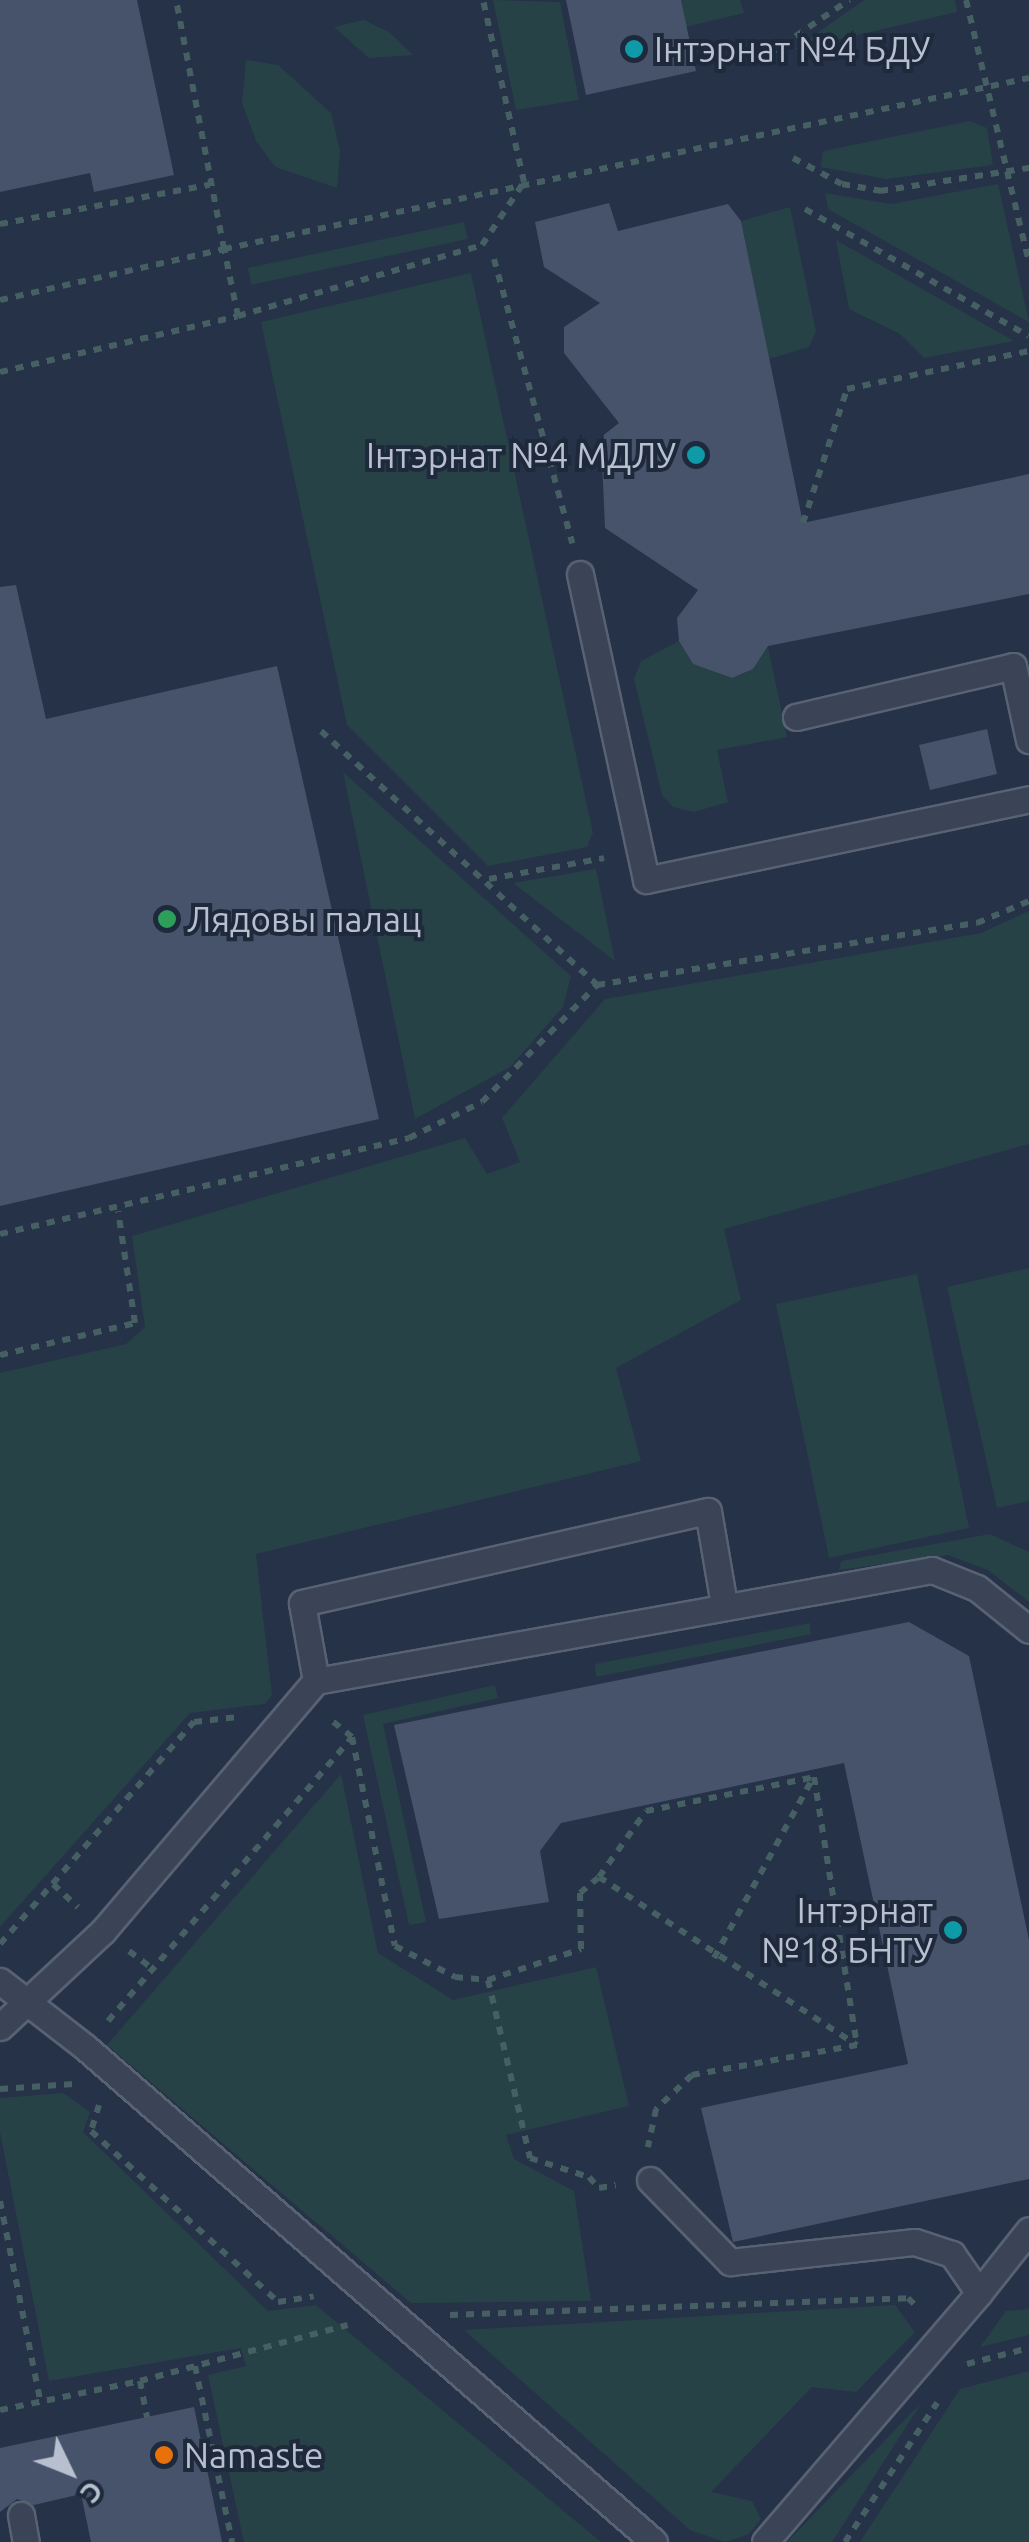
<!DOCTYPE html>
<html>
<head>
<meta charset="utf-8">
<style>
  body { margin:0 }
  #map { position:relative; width:1029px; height:2542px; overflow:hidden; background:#253247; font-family:Ubuntu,sans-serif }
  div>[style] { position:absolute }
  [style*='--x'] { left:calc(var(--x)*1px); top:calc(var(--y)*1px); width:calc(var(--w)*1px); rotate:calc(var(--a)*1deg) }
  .green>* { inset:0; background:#274247 }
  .building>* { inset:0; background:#47536b }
  .path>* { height:6px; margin-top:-3px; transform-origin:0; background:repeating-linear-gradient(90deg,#465f63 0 8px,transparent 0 16px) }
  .roads { filter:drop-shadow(2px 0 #586273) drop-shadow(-2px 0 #586273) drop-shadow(0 2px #586273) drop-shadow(0 -2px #586273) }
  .service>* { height:25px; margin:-12.5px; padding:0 12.5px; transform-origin:12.5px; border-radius:12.5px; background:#3a4456 }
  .dots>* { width:28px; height:28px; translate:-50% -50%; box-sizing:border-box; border:5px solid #1e293b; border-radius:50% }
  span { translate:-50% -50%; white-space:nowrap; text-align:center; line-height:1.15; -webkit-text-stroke:8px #1e293b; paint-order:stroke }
  .poi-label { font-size:35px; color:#b8c0cf }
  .left { translate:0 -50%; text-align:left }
  .right { translate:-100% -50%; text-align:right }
  .north { position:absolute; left:20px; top:2422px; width:100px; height:100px; -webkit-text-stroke:8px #1e293b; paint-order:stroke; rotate:133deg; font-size:28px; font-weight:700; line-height:40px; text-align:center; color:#b8c0cf }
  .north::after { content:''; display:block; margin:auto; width:35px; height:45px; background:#b8c0cf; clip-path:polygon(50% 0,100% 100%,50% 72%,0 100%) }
</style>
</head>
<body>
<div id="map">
  <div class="green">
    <i style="clip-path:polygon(493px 0,560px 2px,579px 100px,516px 110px)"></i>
    <i style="clip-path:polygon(681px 0,740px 0,744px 13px,686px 27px)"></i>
    <i style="clip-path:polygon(864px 0,955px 0,957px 12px,793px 50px)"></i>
    <i style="clip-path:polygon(364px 20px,389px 32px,413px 55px,369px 58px,334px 27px)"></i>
    <i style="clip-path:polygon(246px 60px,278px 65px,331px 113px,340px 151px,337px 188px,275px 167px,256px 141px,242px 103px)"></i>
    <i style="clip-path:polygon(970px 121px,987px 128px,993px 165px,886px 179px,821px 167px,823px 151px)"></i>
    <i style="clip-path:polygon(998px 184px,1029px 322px,828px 209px,825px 193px,891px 204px)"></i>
    <i style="clip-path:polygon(790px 207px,816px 331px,809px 347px,769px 359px,741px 221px)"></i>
    <i style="clip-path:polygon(464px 222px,468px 239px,251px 285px,248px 268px)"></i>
    <i style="clip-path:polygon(836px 240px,1014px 341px,924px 358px,900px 334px,849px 309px)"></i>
    <i style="clip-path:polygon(471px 273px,593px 833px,587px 847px,488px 866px,347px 725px,261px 322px)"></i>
    <i style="clip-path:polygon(679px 641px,693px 664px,732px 678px,753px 669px,768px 647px,787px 737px,717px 750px,728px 802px,694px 812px,673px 807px,662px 795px,634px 679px,641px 661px)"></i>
    <i style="clip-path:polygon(343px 772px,571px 976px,563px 1007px,510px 1067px,415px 1119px)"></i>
    <i style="clip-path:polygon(596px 869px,615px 961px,513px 883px)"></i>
    <i style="clip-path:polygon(1029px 911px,1029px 1144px,724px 1229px,741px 1300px,616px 1368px,641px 1461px,256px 1554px,272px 1695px,265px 1704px,190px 1713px,0 1927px,0 1373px,126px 1344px,145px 1327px,132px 1236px,465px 1138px,487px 1174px,520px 1162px,502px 1118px,605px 999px,981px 933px)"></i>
    <i style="clip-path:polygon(1029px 1268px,1029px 1501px,997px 1508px,947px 1287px)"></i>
    <i style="clip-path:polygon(917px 1274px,969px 1528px,829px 1558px,776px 1304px)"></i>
    <i style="clip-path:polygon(990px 1534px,1029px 1552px,1029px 1602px,988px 1570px,948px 1555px,839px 1570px,841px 1561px)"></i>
    <i style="clip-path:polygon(810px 1623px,811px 1634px,596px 1677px,595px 1664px)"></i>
    <i style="clip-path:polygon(495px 1685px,498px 1698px,383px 1724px,426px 1922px,409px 1925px,363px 1715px)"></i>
    <i style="clip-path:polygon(341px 1774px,378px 1953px,453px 2000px,596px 1967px,629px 2106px,506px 2135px,514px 2159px,574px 2191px,591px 2301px,411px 2303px,107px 2045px)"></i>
    <i style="clip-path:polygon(63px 2093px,90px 2112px,83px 2132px,268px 2311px,316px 2305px,601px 2542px,244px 2542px,208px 2375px,246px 2366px,241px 2348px,49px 2381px,0 2132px,0 2098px)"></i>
    <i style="clip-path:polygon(895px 2305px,915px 2332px,856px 2392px,812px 2387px,711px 2492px,752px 2501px,761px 2519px,749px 2534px,725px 2542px,690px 2530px,464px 2330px)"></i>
    <i style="clip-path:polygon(1029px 2309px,1029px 2335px,980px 2347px,1006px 2311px)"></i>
    <i style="clip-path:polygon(1029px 2371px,1029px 2542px,860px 2542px,960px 2389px)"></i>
    <i style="clip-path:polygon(922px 2402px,832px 2542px,787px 2542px)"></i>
  </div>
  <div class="building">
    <i style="clip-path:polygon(0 0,137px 0,174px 175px,94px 192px,90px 173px,0 192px)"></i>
    <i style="clip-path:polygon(566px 0,681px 0,696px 71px,586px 95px)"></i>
    <i style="clip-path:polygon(609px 203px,618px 231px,728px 204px,741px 221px,803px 523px,1029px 474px,1029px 594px,768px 646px,753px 669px,732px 678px,693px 664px,679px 641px,677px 618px,698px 590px,605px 528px,601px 437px,619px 423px,564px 353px,564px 327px,600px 303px,544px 267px,535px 222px)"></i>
    <i style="clip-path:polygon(16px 585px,46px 719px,277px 666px,379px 1119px,0 1206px,0 587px)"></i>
    <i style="clip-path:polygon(987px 729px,997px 774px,930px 790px,919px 745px)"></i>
    <i style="clip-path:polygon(909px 1622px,969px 1656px,1029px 1940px,1029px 2179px,733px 2242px,701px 2108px,908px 2064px,844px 1763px,561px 1823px,540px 1851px,549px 1902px,439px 1919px,394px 1725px)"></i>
    <i style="clip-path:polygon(194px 2407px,222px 2542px,91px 2542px,81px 2494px,34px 2505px,17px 2499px,0 2512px,0 2448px)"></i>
  </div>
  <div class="path">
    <i style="--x:966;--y:0;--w:269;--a:76.5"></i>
    <i style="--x:769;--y:54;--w:97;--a:-34"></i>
    <i style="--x:793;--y:158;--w:55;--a:28"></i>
    <i style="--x:842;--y:184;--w:39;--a:10"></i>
    <i style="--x:880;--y:191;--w:151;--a:-8.8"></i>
    <i style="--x:805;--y:209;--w:257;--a:29.6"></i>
    <i style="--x:0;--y:224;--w:213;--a:-10.6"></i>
    <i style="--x:494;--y:259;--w:295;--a:74.6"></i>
    <i style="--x:0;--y:300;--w:230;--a:-12.8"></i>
    <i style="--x:224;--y:249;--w:254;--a:-100.9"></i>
    <i style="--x:238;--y:316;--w:254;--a:-16.2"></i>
    <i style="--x:482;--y:245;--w:76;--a:-56.3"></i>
    <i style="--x:524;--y:182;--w:187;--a:-102.7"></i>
    <i style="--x:0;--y:372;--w:244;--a:-13.2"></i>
    <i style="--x:238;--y:316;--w:68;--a:-101.8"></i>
    <i style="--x:224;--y:249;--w:823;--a:-11.99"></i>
    <i style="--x:803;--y:523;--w:141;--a:-71.8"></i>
    <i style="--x:847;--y:389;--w:186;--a:-11.8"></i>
    <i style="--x:321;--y:731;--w:375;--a:42.6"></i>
    <i style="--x:489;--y:879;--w:117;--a:-10.3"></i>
    <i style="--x:0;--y:1234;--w:420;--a:-13.2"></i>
    <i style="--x:409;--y:1138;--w:81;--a:-26.3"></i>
    <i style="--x:482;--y:1102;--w:164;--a:-45.5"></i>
    <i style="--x:597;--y:985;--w:385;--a:-9.3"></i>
    <i style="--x:977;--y:923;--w:56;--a:-22.9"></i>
    <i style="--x:0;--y:1355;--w:139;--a:-13.3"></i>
    <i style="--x:135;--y:1323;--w:113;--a:-98.6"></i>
    <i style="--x:352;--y:1737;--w:213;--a:78.4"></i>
    <i style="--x:395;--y:1946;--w:68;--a:27.3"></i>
    <i style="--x:455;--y:1977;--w:33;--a:5"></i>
    <i style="--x:488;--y:1980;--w:98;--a:-18.4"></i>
    <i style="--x:581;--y:1949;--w:56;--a:-91"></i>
    <i style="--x:580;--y:1893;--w:25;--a:-40"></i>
    <i style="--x:599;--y:1877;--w:308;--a:33.1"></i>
    <i style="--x:857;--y:2045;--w:168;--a:169.7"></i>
    <i style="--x:692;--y:2075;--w:50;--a:136.6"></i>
    <i style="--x:656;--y:2109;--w:39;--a:102"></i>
    <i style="--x:599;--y:1877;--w:81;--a:-54.5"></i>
    <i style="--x:646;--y:1811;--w:171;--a:-11.4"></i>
    <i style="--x:814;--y:1777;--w:270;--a:80.9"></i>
    <i style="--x:53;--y:1884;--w:34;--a:43"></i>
    <i style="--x:0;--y:1944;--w:295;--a:-48.9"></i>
    <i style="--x:194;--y:1722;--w:44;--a:-6.5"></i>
    <i style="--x:129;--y:1951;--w:31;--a:37"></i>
    <i style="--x:714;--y:1958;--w:205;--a:-61.2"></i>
    <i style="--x:488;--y:1980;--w:183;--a:76.7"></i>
    <i style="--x:530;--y:2158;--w:62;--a:17.9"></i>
    <i style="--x:589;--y:2177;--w:15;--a:48"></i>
    <i style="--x:599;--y:2188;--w:17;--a:-10"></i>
    <i style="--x:108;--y:2021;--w:374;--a:-49.3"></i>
    <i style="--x:352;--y:1737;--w:28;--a:-141"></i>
    <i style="--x:0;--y:2089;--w:74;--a:-3.9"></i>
    <i style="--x:99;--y:2105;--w:27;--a:107"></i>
    <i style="--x:91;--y:2131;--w:253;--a:42.4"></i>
    <i style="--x:278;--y:2302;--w:36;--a:-9"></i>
    <i style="--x:0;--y:2201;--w:203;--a:78.6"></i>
    <i style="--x:450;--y:2315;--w:458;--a:-2.1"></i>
    <i style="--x:908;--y:2298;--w:14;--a:45"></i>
    <i style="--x:967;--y:2364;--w:64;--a:-14.5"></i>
    <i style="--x:195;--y:2366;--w:180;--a:78.1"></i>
    <i style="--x:140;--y:2381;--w:37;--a:79"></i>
    <i style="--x:0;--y:2410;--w:143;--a:-11.7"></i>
    <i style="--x:140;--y:2381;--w:215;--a:-15.1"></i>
    <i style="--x:845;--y:2542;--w:167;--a:-56.5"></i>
  </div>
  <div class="roads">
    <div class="service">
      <i style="--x:580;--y:574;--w:313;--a:77.8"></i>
      <i style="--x:646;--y:880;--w:391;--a:-11.9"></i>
      <i style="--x:796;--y:717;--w:223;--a:-13.2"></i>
      <i style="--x:1013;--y:666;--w:76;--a:77.8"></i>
      <i style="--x:316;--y:1681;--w:79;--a:-100.2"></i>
      <i style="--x:302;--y:1603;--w:416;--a:-12.8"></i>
      <i style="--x:708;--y:1511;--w:95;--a:80.3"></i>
      <i style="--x:0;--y:1981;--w:108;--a:37.8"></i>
      <i style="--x:85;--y:2047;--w:754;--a:41.02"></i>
      <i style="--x:0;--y:2027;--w:141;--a:-43"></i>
      <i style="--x:103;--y:1931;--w:328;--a:-49.6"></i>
      <i style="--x:316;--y:1681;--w:626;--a:-10.21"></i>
      <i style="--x:932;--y:1570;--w:48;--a:21.8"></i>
      <i style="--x:977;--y:1588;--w:67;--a:38.9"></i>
      <i style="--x:650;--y:2180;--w:115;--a:45.7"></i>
      <i style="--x:730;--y:2262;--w:186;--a:-6.2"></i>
      <i style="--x:915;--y:2242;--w:39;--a:18"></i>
      <i style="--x:952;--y:2254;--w:47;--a:55.3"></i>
      <i style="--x:979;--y:2293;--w:328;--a:130.7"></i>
      <i style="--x:979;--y:2293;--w:80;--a:-51.6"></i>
      <i style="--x:21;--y:2515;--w:27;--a:80"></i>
    </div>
  </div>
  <div class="dots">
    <i style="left:634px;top:49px;background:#0f9aa8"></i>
    <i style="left:696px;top:455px;background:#0f9aa8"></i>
    <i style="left:167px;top:919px;background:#2e9e5b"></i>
    <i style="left:953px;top:1930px;background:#0f9aa8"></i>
    <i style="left:164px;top:2455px;background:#e8710a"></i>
  </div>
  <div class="poi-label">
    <span class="left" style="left:654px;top:49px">Інтэрнат №4 БДУ</span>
    <span class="right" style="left:676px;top:455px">Інтэрнат №4 МДЛУ</span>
    <span class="left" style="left:187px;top:919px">Лядовы палац</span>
    <span class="right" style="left:933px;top:1930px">Інтэрнат<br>№18 БНТУ</span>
    <span class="left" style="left:184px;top:2455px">Namaste</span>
  </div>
  <div class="north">С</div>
</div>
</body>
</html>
